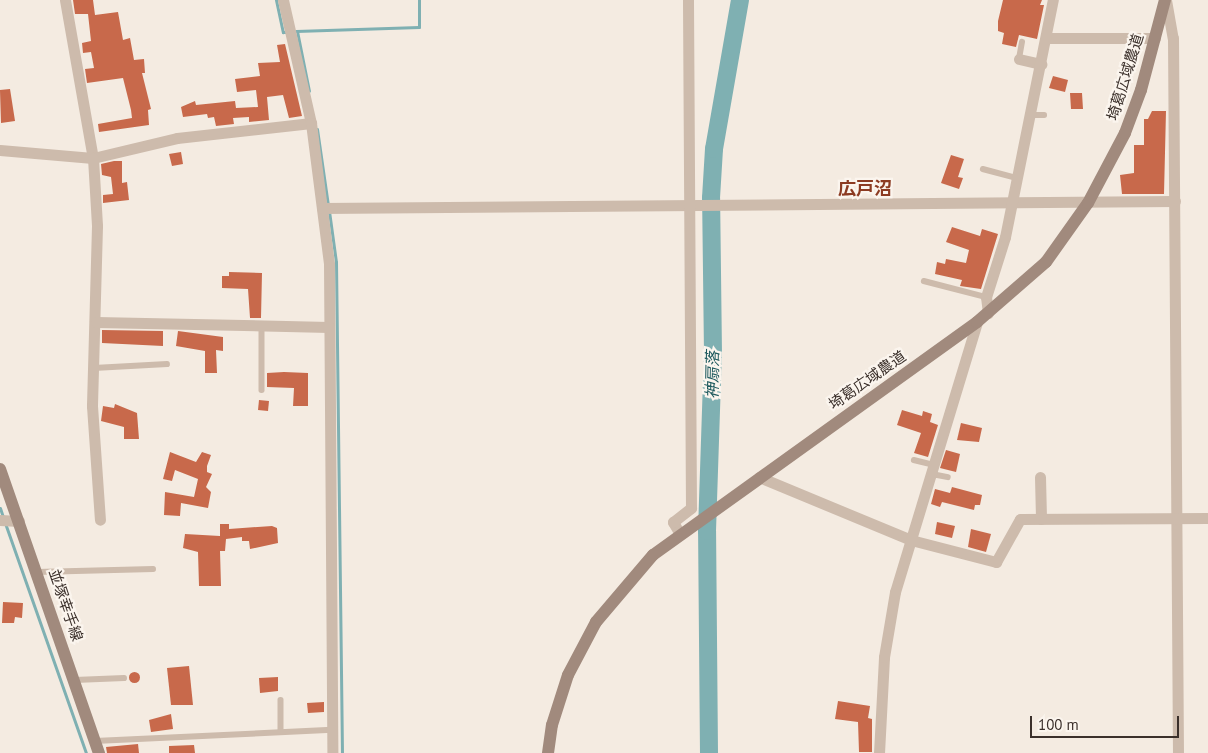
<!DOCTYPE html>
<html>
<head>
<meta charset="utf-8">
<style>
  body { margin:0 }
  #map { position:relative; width:1208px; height:753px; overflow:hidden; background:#f4ebe1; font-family:"PT Sans","Noto Sans JP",sans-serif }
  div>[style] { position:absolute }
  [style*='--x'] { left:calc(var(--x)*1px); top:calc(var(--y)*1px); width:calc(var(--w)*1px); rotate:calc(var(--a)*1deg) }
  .stream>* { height:3px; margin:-1.5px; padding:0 1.5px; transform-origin:1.5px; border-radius:1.5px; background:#7fb0b2 }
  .river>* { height:18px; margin:-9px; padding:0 9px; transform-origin:9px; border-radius:9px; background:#7fb0b2 }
  .building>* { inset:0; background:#c8694b }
  .round { border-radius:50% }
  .lane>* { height:5.5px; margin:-2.75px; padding:0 2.75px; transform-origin:2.75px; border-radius:2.75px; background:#cdbbac }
  .street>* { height:11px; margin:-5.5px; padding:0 5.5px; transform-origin:5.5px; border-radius:5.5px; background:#cdbbac }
  .secondary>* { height:12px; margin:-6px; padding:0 6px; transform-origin:6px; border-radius:6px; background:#a18a7d }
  span { translate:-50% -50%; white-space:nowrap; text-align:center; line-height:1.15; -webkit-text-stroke:4.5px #fbf5ee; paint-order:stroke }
  .street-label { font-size:15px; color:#3b302b }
  .water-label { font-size:16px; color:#1f5a5e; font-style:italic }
  .quarter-label { font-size:18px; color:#8c3b22; font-weight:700 }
  .scale { position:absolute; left:1030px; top:716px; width:149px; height:22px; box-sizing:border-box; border:2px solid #3b302b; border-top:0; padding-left:6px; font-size:15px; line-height:18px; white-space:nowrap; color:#3b302b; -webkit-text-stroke:4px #fbf5ee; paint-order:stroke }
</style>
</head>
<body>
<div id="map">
  <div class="stream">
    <i style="--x:276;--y:0;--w:33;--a:78"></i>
    <i style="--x:283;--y:32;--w:4;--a:0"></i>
    <i style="--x:296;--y:31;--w:123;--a:-1.9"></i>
    <i style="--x:419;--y:27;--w:27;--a:-90"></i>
    <i style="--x:297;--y:31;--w:61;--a:78.7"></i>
    <i style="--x:317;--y:129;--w:77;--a:81.8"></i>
    <i style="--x:329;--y:211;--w:51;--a:82.2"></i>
    <i style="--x:336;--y:262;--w:491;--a:89.3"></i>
    <i style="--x:0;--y:508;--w:9;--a:72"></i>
    <i style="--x:5;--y:523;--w:244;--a:70.6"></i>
  </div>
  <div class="river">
    <i style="--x:709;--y:753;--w:222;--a:-90.5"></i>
    <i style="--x:707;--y:531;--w:177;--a:-88.1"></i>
    <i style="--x:713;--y:354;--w:156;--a:-90.7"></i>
    <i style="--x:711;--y:198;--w:49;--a:-86.5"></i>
    <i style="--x:714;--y:149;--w:151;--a:-80.1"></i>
  </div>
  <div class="building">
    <i style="clip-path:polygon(73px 0,93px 0,95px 15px,118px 12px,123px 40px,130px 38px,134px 60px,144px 59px,145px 73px,142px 73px,151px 109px,148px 110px,149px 125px,99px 132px,98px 124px,132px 118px,131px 110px,123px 78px,87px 83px,85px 69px,94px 68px,91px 52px,83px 53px,82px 43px,91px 41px,88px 14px,75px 14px)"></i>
    <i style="clip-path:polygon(1003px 0,1042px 0,1040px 5px,1044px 5px,1037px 39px,1019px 35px,1016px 47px,1002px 44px,1004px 33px,998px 31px,998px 21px)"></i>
    <i style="clip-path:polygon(285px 44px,302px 116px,289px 118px,283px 95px,267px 97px,269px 120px,249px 122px,249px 117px,233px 118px,234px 124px,216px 126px,214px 117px,208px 118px,207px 114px,183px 117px,181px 107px,195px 101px,196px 105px,235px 101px,236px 108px,258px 107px,256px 90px,237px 92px,235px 79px,260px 76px,258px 63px,280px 62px,277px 45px)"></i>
    <i style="clip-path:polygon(1053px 76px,1068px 80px,1065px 92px,1049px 88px)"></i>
    <i style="clip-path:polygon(10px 89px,15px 121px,1px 123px,0 90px)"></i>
    <i style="clip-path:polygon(1070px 93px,1082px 93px,1083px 109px,1071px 109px)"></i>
    <i style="clip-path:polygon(1152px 111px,1166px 111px,1164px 194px,1122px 194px,1120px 175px,1134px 173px,1134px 145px,1144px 145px,1144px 119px,1148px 119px)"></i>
    <i style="clip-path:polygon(181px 152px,183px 164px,172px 166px,169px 154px)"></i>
    <i style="clip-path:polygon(951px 155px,964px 159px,958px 177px,963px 178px,959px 189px,941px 183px)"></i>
    <i style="clip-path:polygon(114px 161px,122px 161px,122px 183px,127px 182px,129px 200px,103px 203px,103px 195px,113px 194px,111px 177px,102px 175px,101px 164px)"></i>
    <i style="clip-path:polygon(952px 227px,980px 236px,982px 229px,998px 234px,981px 289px,960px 286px,962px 280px,935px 274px,937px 262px,945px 264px,946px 259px,966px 263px,969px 250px,946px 242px)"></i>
    <i style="clip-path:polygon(229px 272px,262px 273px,261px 318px,250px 318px,248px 289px,222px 288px,222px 276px,229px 276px)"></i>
    <i style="clip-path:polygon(102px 330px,163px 331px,163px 346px,102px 343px)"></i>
    <i style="clip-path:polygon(178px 331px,223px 337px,223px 351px,216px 350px,217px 373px,205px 373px,205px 351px,176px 346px)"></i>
    <i style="clip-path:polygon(284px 372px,308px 373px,308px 406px,293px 406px,294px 388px,267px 387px,267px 373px)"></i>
    <i style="clip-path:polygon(259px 400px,269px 401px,268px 411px,258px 410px)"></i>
    <i style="clip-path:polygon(115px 404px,137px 413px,139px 439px,124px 439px,124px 427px,101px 421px,103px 406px,114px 408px)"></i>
    <i style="clip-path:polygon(902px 410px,922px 416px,923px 411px,932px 414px,930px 422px,938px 425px,928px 457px,914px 453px,921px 433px,897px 425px)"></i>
    <i style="clip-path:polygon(961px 423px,982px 428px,979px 442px,957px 440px)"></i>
    <i style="clip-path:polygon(946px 450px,960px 454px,956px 472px,940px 468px)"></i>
    <i style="clip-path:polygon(170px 452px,196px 462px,202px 452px,211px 455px,207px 466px,207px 472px,212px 474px,206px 487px,211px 492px,208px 508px,181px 503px,180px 516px,164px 515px,165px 492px,194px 497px,198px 479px,175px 470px,172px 481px,163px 479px)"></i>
    <i style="clip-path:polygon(952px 487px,982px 495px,980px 505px,975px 505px,974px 510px,942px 502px,940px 507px,931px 504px,935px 489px,950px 493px)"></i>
    <i style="clip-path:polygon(937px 522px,955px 526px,952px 538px,935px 534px)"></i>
    <i style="clip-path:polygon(220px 524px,229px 524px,229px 529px,272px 526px,277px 528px,278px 543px,250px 549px,249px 541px,242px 541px,242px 537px,226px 539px,225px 551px,220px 551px,221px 586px,199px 586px,198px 552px,183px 548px,185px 534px,220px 536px)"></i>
    <i style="clip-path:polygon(971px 529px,991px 534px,986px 552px,968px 547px)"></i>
    <i style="clip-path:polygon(3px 602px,23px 603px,22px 618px,15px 617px,14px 623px,2px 623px)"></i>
    <i style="clip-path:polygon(189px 666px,193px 705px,171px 705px,167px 668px)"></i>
    <i class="round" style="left:128.5px;top:671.5px;width:11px;height:11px"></i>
    <i style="clip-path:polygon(278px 677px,278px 691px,260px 693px,259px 678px)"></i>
    <i style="clip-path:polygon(838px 701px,870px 706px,868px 718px,872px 719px,872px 752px,859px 752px,858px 722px,835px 719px)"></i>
    <i style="clip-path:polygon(324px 702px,324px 712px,308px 713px,307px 703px)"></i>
    <i style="clip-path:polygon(171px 714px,173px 729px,151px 732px,149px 720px)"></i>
    <i style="clip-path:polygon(138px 744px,139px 753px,107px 753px,106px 747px)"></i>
    <i style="clip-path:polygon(194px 745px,195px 753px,169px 753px,169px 746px)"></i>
  </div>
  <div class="lane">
    <i style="--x:1019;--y:59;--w:17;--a:-80"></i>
    <i style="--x:1031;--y:115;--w:13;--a:0"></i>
    <i style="--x:983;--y:169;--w:35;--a:15"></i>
    <i style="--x:924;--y:281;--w:64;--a:14.5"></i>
    <i style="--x:262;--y:325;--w:65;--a:90"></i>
    <i style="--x:94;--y:368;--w:73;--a:-3.1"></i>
    <i style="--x:914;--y:460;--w:21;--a:14"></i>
    <i style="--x:932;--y:474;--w:16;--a:11"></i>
    <i style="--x:37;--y:572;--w:116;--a:-1.5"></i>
    <i style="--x:75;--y:680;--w:49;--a:-2.3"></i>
    <i style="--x:281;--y:700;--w:32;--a:90"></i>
    <i style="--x:95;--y:741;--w:237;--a:-2.7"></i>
  </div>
  <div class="street">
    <i style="--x:65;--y:0;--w:160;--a:80"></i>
    <i style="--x:93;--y:158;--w:86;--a:-13.4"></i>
    <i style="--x:177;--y:138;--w:135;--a:-6.4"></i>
    <i style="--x:283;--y:0;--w:126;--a:77.2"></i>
    <i style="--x:311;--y:123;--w:142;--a:82.7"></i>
    <i style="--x:329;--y:264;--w:489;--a:89.6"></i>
    <i style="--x:1166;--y:0;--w:39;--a:80"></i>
    <i style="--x:1173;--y:38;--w:715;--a:89.6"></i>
    <i style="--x:1046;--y:38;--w:109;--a:0"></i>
    <i style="--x:1019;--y:59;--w:23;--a:13"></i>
    <i style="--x:0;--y:150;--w:93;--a:4.9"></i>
    <i style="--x:93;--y:158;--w:68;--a:86.6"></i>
    <i style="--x:97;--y:226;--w:180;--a:91.6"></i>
    <i style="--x:92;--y:406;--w:114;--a:86"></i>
    <i style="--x:322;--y:208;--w:853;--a:-0.47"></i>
    <i style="--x:988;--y:313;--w:16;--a:-97"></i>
    <i style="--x:986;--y:297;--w:63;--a:-72.4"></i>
    <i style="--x:1005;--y:237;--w:242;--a:-78.6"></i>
    <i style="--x:96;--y:322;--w:233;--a:1.2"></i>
    <i style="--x:759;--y:477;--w:165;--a:22.5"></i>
    <i style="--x:911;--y:540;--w:88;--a:14.5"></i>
    <i style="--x:996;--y:562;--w:49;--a:-60.8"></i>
    <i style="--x:1020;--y:519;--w:188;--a:-0.3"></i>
    <i style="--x:1040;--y:477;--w:42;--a:88.6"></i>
    <i style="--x:0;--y:520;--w:19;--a:3"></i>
    <i style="--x:680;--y:534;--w:14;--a:-120"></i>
    <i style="--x:673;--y:522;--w:23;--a:-38"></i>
    <i style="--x:691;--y:508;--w:508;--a:-90.34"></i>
    <i style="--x:879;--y:753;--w:96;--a:-87"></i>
    <i style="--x:884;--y:657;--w:66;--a:-80.4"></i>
    <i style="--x:895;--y:592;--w:282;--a:-73.1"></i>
  </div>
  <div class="secondary">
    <i style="--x:0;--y:469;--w:301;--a:70.8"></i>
    <i style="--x:548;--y:753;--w:28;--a:-82"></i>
    <i style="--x:552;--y:725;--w:52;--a:-72.3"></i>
    <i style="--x:568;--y:675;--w:60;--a:-62.2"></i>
    <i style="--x:596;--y:622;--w:88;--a:-49.6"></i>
    <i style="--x:653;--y:555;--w:399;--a:-35.7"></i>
    <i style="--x:977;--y:322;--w:91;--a:-41"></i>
    <i style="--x:1046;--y:262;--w:72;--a:-54.6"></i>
    <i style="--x:1088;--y:203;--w:79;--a:-62.1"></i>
    <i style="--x:1125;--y:133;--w:46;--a:-69.6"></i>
    <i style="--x:1141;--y:90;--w:93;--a:-75.1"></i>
  </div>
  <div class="street-label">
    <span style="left:1125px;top:77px;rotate:-73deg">埼葛広域農道</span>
    <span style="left:867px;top:380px;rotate:-35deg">埼葛広域農道</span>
    <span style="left:66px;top:605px;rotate:71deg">並塚幸手線</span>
  </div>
  <div class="water-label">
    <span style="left:712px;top:375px;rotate:-89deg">神扇落</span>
  </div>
  <div class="quarter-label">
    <span style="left:865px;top:189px">広戸沼</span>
  </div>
  <div class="scale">100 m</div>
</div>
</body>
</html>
